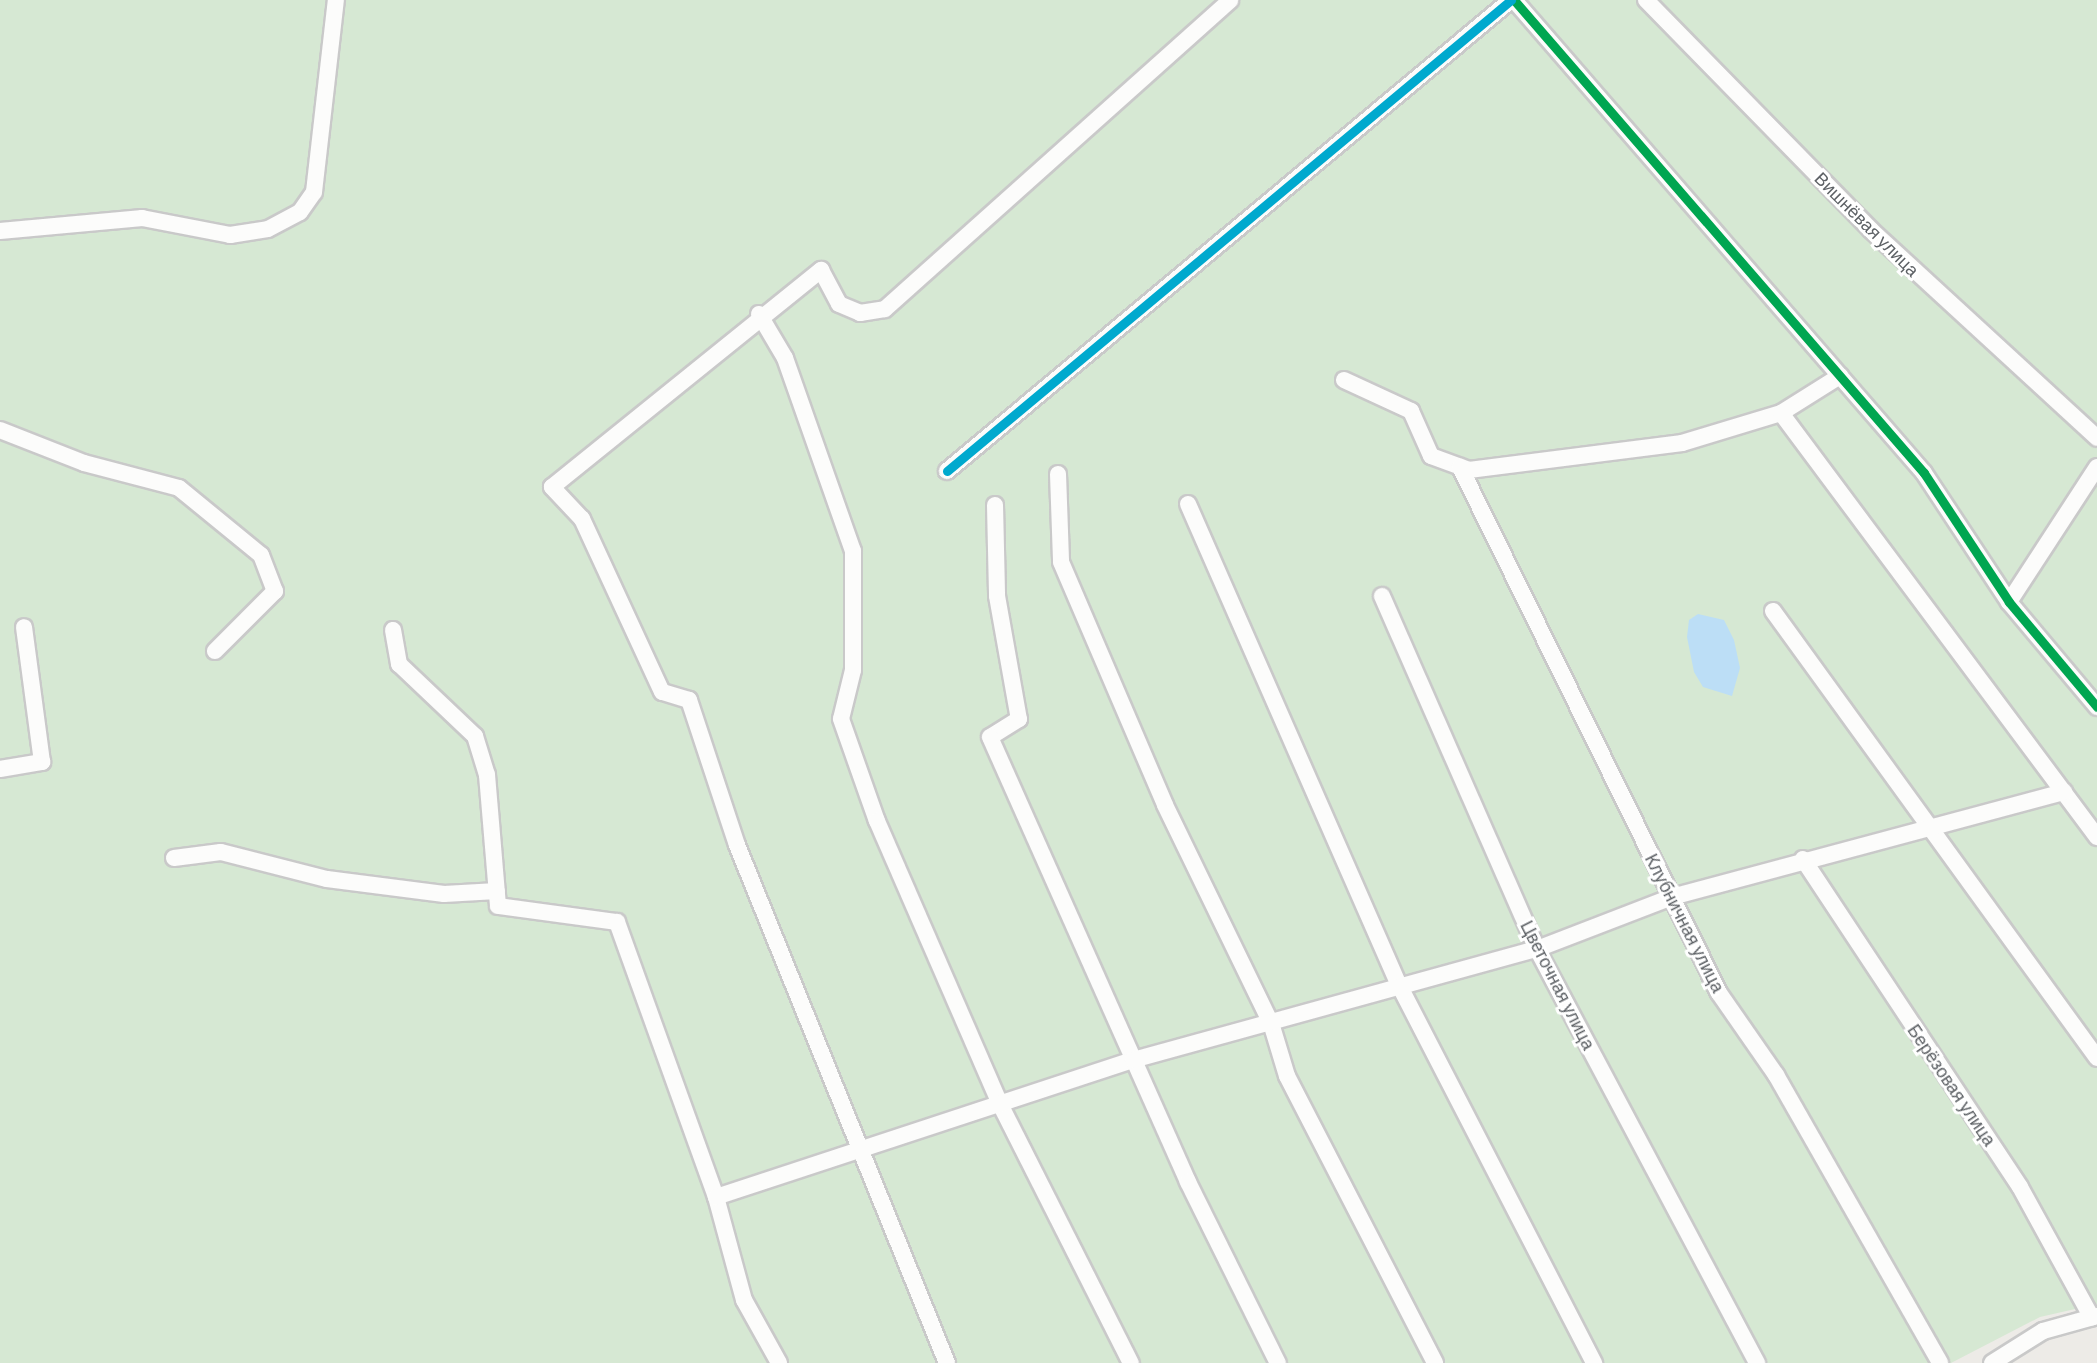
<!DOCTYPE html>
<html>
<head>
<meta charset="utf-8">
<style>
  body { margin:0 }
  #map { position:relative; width:2097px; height:1363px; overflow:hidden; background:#edebe7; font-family:Barlow,sans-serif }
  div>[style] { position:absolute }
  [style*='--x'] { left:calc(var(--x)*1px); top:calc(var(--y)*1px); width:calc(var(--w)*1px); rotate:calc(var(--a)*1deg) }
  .green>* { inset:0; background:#d6e8d3 }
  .water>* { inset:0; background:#bcdef6 }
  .roads { filter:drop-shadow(2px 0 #c9c9c9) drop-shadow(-2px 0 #c9c9c9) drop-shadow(0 2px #c9c9c9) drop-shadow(0 -2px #c9c9c9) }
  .minor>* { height:16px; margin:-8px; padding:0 8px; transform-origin:8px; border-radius:8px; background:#fcfcfb }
  .bus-1>* { height:9px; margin:-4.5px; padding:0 4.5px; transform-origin:4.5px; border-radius:4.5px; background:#00a651 }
  .bus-2>* { height:9px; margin:-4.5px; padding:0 4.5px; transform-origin:4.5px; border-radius:4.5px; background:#00a9ce }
  span { translate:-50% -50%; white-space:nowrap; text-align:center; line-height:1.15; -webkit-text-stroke:6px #fff; paint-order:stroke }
  .street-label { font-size:18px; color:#5d6165 }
</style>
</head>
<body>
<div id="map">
  <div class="green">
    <i style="clip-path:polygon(0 0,2097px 0,2097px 1304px,2040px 1317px,1951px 1363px,0 1363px)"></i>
  </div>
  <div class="water">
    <i style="clip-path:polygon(1698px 614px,1724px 620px,1734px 640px,1740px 668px,1732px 696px,1703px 687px,1694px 672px,1687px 637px,1689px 620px)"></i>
  </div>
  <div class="roads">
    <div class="minor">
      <i style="--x:1514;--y:0;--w:626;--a:49.08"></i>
      <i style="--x:1924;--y:473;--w:154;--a:56.6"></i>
      <i style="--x:2009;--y:602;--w:137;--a:50"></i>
      <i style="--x:1646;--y:0;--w:322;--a:45.6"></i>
      <i style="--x:1871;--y:230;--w:307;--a:42.6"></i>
      <i style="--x:0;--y:231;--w:143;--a:-5.2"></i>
      <i style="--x:142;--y:218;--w:90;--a:10.9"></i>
      <i style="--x:230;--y:235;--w:38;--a:-9"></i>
      <i style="--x:268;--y:229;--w:36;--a:-28"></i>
      <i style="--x:300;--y:212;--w:24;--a:-55"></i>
      <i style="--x:314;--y:192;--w:193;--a:-83.5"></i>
      <i style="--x:759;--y:314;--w:51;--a:59.4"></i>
      <i style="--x:785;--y:358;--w:205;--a:70.6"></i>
      <i style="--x:853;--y:551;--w:119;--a:90"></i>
      <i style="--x:853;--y:670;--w:50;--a:103.8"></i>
      <i style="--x:841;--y:719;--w:108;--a:70.6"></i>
      <i style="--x:877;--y:821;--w:309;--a:66.5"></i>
      <i style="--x:1000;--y:1104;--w:290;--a:63.2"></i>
      <i style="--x:1344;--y:380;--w:74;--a:24.8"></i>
      <i style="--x:1411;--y:411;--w:49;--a:66"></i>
      <i style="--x:1431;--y:456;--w:40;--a:20.2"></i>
      <i style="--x:1469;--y:470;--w:215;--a:-7.2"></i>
      <i style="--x:1682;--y:443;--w:103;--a:-16.9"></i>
      <i style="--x:1781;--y:413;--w:70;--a:-32.1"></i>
      <i style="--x:1781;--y:413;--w:529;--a:53.3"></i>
      <i style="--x:0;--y:430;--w:90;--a:21.4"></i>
      <i style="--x:84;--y:463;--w:98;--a:14.7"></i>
      <i style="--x:179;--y:488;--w:106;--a:39.3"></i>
      <i style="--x:261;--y:555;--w:39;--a:69"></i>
      <i style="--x:275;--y:591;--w:85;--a:135"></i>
      <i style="--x:1460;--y:467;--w:586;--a:63.78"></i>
      <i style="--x:1719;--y:993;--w:100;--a:55.2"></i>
      <i style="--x:1776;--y:1075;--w:331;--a:60.3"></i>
      <i style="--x:947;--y:471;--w:735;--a:-39.87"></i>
      <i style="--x:1058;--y:474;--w:88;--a:88"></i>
      <i style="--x:1061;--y:562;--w:264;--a:66.8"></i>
      <i style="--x:1165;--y:805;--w:242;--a:64.1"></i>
      <i style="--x:1271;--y:1023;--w:55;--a:73.2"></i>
      <i style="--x:1287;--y:1076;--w:323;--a:62.7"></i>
      <i style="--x:1188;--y:504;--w:523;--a:66.33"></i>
      <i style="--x:1398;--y:983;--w:428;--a:62.7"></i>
      <i style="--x:995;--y:505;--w:91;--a:88.7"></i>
      <i style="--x:997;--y:596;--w:125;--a:79.9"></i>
      <i style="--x:1019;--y:719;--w:34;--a:148"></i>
      <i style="--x:990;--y:737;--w:487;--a:66"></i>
      <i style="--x:1188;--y:1182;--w:202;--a:63.6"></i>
      <i style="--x:1382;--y:596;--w:386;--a:66.3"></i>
      <i style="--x:1537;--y:949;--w:469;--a:62"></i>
      <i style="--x:2009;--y:602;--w:161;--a:-56.9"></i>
      <i style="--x:1773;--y:611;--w:552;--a:54.06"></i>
      <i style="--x:393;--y:630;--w:35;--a:80"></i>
      <i style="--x:399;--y:664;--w:105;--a:43.5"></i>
      <i style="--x:475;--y:736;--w:41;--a:72.9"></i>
      <i style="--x:487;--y:775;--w:131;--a:85.2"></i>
      <i style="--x:498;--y:906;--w:120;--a:7.7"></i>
      <i style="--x:617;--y:922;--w:292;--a:70.2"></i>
      <i style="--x:716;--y:1197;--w:107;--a:74.8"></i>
      <i style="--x:744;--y:1300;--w:72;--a:60.9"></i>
      <i style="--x:0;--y:769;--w:43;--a:-9.5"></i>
      <i style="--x:42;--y:762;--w:136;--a:-97.6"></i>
      <i style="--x:174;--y:858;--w:47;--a:-7.3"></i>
      <i style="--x:221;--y:852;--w:109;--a:14.3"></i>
      <i style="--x:327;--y:879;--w:118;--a:7.3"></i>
      <i style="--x:444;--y:894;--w:53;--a:-3.2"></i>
      <i style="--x:1803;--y:859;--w:393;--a:56.5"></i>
      <i style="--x:2020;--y:1187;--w:149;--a:61.2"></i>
      <i style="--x:716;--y:1197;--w:439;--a:-18.2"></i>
      <i style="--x:1133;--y:1060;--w:419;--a:-15.4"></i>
      <i style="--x:1537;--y:949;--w:145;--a:-21.1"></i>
      <i style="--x:1672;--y:897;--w:406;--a:-15"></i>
      <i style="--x:947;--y:1363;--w:559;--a:-112.07"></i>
      <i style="--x:737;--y:845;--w:153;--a:-108.3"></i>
      <i style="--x:689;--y:700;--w:28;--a:-163"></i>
      <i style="--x:662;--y:692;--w:191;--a:-114.8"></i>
      <i style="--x:582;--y:519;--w:44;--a:-133.2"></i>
      <i style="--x:552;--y:487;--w:346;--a:-38.9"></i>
      <i style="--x:821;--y:270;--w:38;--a:62"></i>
      <i style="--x:839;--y:304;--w:23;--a:23"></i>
      <i style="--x:860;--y:313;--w:25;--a:-9"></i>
      <i style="--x:885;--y:309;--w:463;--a:-41.8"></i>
      <i style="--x:1992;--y:1363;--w:60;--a:-32.1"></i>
      <i style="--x:2043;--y:1331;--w:56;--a:-15.5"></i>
    </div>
  </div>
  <div class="bus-1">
    <i style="--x:1514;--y:0;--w:626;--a:49.08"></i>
    <i style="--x:1924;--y:473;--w:154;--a:56.6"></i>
    <i style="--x:2009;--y:602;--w:137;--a:50"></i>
  </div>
  <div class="bus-2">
    <i style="--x:947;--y:471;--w:735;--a:-39.87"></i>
  </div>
  <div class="street-label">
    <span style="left:1867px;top:224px;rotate:45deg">Вишнёвая улица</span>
    <span style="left:1685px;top:923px;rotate:63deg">Клубничная улица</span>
    <span style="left:1558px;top:985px;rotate:63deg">Цветочная улица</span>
    <span style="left:1952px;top:1085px;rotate:56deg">Берёзовая улица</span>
  </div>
</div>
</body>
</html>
